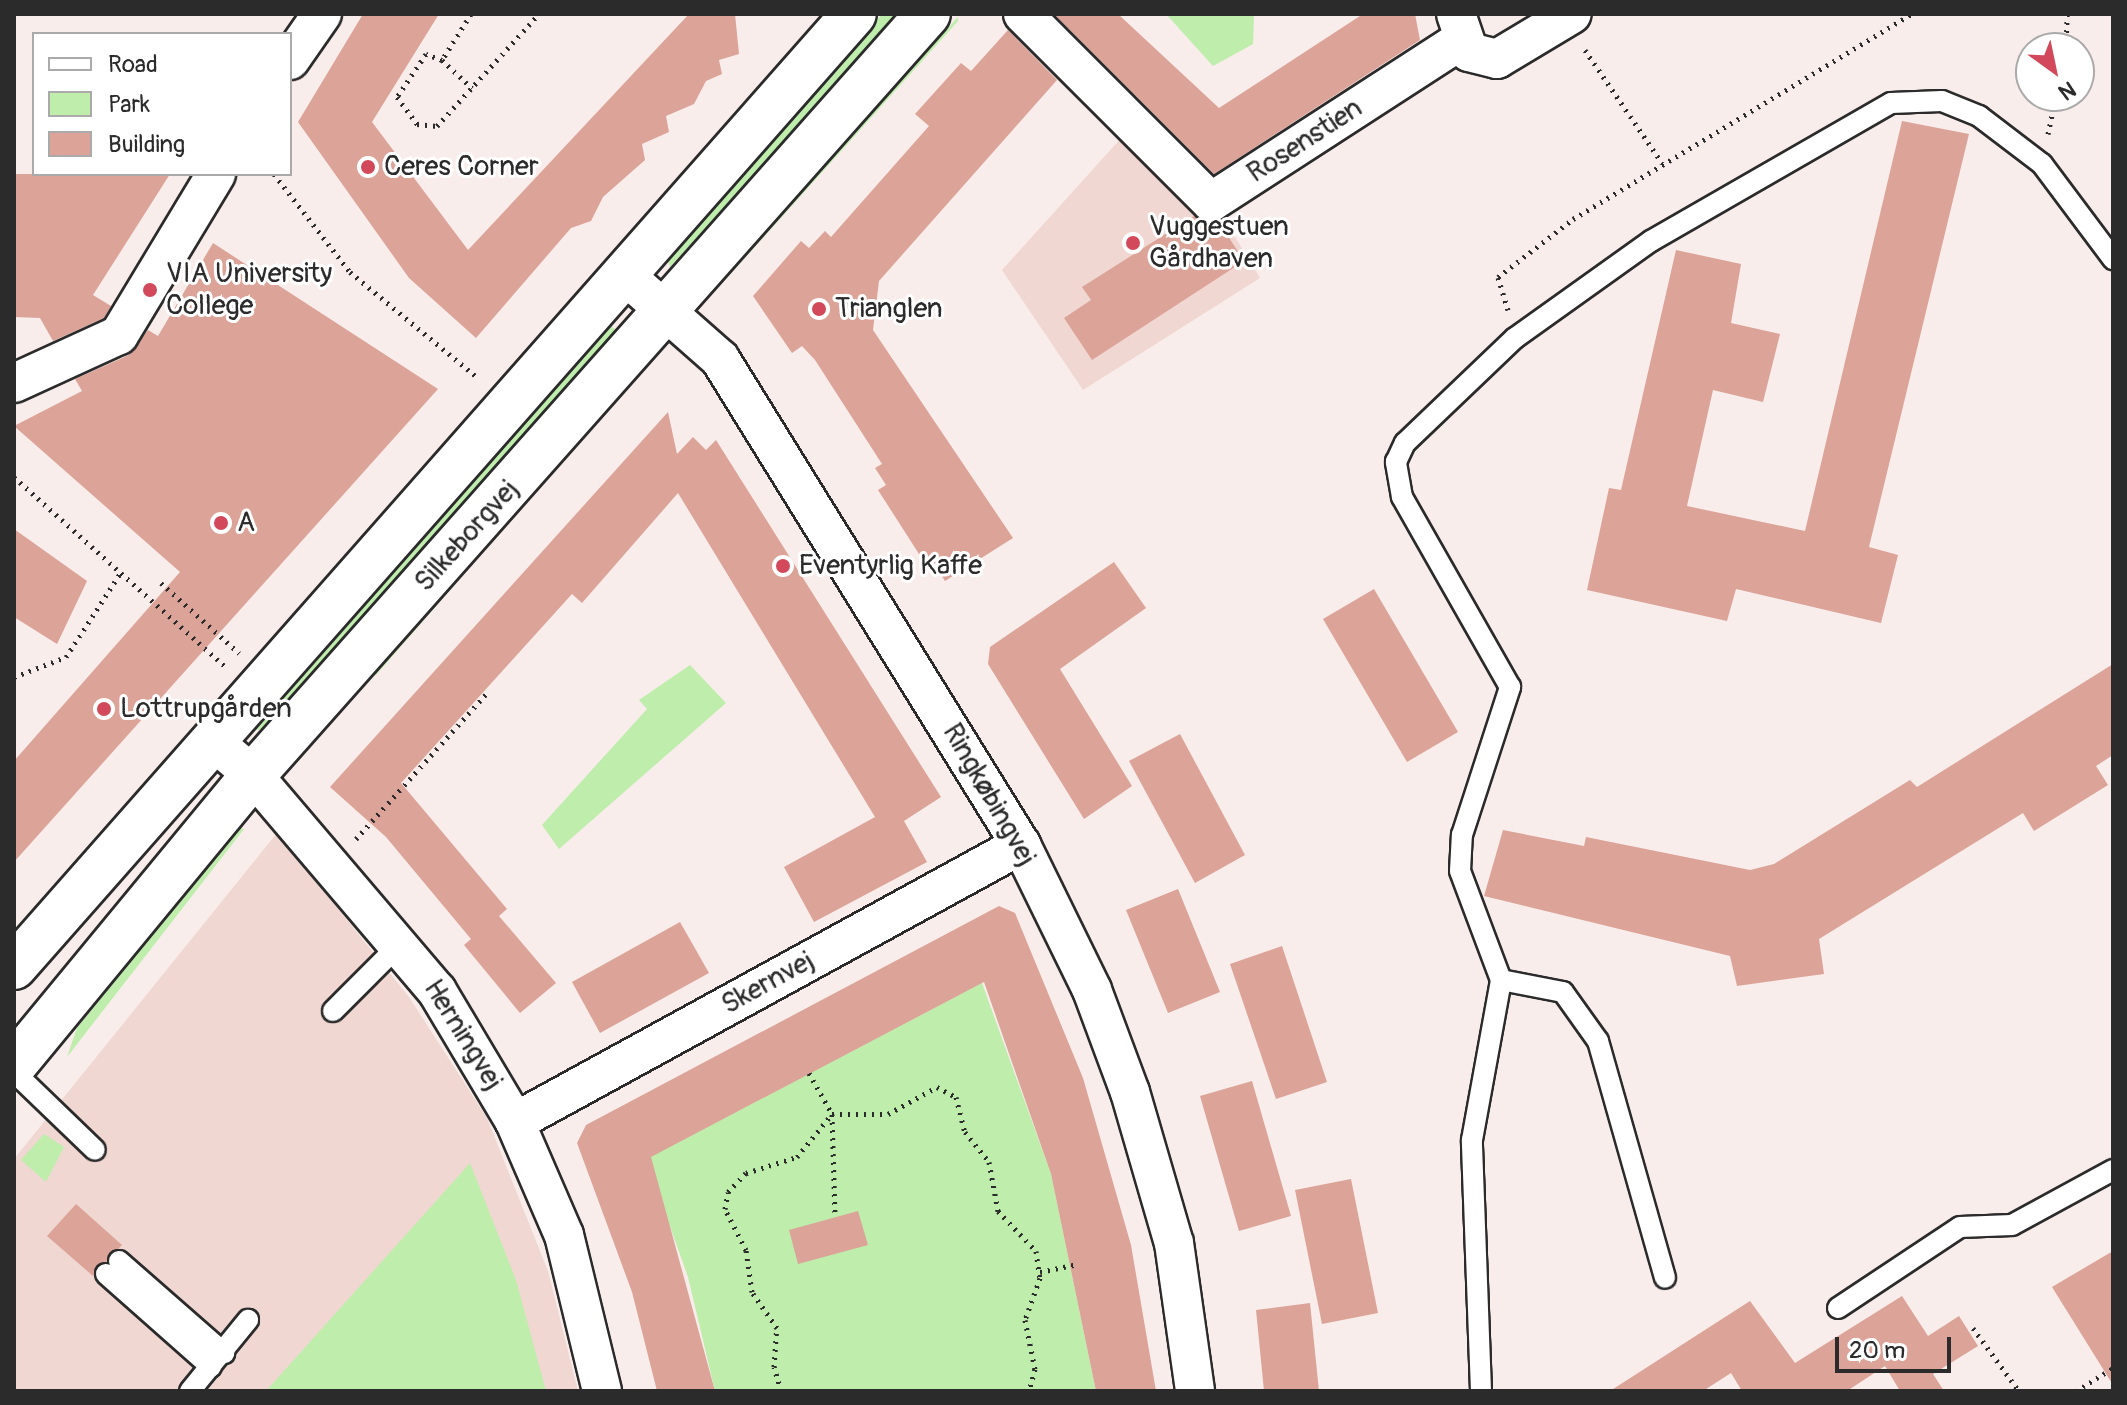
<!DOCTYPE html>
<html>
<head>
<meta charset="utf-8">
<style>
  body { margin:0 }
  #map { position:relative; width:2127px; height:1405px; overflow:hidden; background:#f8edea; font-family:Pangolin,sans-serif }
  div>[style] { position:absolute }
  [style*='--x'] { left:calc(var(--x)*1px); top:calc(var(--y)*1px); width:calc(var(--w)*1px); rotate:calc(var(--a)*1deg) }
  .built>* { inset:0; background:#f0d7d1 }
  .green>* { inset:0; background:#beedac }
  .building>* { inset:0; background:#dca398 }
  .path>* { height:5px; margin-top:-2.5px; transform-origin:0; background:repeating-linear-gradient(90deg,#2b2b2b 0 2px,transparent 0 8px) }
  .roads { filter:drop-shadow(2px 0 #2b2b2b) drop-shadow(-2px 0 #2b2b2b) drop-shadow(0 2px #2b2b2b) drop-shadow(0 -2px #2b2b2b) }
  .lane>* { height:20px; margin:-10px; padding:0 10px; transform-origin:10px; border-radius:10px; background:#fff }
  .street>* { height:38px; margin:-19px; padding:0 19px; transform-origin:19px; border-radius:19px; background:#fff }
  .secondary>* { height:44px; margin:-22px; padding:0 22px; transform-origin:22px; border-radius:22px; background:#fff }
  .dots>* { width:22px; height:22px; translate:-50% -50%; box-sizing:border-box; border:4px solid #fff; border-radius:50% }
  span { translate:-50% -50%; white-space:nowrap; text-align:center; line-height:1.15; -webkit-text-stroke:6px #fff; paint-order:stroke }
  .street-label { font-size:28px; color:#2b2b2b }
  .poi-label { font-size:28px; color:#2b2b2b }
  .left { translate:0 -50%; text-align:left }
  .frame { position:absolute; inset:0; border:16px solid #2b2b2b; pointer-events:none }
  .legend { position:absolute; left:32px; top:32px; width:260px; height:144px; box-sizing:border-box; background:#fff; border:2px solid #aaa; margin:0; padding:10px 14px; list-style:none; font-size:24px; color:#2b2b2b }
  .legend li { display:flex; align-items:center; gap:16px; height:40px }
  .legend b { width:40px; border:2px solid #aaa }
  .north { position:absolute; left:2015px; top:32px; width:80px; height:80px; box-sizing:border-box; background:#fff; border:2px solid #aaa; border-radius:50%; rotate:147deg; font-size:22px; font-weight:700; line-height:32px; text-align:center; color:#2b2b2b }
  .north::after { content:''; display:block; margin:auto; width:28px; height:36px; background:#d1495b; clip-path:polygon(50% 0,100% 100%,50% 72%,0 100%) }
  .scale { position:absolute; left:1835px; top:1337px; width:116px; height:36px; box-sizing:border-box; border:4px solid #2b2b2b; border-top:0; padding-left:10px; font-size:24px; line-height:28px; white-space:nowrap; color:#2b2b2b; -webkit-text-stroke:6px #fff; paint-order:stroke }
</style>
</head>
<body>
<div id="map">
  <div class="built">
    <i style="clip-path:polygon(1123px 136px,1221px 214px,1260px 278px,1083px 390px,1002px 270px)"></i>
    <i style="clip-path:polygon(277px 833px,409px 997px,487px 1118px,548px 1271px,578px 1391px,14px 1391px,14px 1159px)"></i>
  </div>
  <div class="green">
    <i style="clip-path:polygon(882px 14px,901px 14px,670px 267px,668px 261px)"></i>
    <i style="clip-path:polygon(1166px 14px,1254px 14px,1253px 44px,1213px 66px)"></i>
    <i style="clip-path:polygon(958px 17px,958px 21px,717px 289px,715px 285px)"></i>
    <i style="clip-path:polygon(611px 326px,618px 332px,265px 729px,256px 730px)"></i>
    <i style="clip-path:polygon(660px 349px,376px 675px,370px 676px,370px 673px)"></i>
    <i style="clip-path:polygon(690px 665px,726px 703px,559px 849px,542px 825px,647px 709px,639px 700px)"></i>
    <i style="clip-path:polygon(239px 828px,244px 829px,67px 1057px,77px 1028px)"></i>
    <i style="clip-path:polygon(982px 983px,1051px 1174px,1096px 1391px,715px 1391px,688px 1277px,646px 1159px)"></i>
    <i style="clip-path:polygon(44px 1134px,64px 1147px,46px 1182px,21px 1160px)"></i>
    <i style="clip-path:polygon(470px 1163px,516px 1280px,546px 1391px,266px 1391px)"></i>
  </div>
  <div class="building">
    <i style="clip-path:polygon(363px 14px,439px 14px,372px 122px,468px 250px,689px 14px,735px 14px,739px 54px,719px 60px,722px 74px,706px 81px,694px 104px,666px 116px,669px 132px,642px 144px,645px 160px,603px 197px,591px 221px,571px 228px,476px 338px,409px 278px,298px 122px)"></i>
    <i style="clip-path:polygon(1054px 14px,1118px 14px,1219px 108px,1363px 14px,1415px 14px,1420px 40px,1214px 174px)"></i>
    <i style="clip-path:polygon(1008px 30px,1057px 80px,879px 281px,873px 330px,1013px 538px,945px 581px,934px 563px,928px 568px,878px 490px,886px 485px,875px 468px,882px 464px,815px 360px,802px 346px,792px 353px,753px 296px,801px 241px,809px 248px,825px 231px,831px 237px,929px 126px,915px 114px,961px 63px,971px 71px)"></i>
    <i style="clip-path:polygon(1902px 121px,1969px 134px,1869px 547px,1898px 555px,1881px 623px,1736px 589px,1727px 621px,1587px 590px,1609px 488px,1621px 490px,1676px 250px,1741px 264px,1731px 323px,1780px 334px,1763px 402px,1713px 390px,1687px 506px,1805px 531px)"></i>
    <i style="clip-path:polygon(14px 174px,170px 174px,93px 295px,111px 306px,104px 318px,53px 341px,40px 318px,14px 317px)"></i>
    <i style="clip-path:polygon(1194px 216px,1219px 222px,1244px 261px,1092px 360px,1064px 318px,1091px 300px,1082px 287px)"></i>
    <i style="clip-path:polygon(213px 243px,438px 389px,14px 862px,14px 761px,180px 572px,14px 426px,82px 391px,75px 379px,129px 355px,148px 330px,158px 336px)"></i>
    <i style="clip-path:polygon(668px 412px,677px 454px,693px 437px,706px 450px,716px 440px,941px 797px,904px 821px,927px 862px,814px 922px,784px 867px,875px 817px,678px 493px,582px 603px,572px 594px,401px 783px,507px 909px,499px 916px,556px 983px,520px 1013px,464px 945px,471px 939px,386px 837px,330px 787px)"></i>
    <i style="clip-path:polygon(14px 529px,87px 581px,57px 644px,14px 617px)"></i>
    <i style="clip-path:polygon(1114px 562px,1146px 608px,1060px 669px,1132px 786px,1084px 819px,988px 664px,990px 647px)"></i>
    <i style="clip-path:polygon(1374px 589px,1458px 732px,1407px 762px,1323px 619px)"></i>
    <i style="clip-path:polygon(2113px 664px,2113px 755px,2096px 766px,2108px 785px,2034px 831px,2023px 813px,1819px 939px,1824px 974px,1737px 986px,1730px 956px,1484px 896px,1503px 830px,1584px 846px,1586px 837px,1750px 870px,1774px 864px,1910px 780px,1917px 787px)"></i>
    <i style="clip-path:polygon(1180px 734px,1245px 855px,1195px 883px,1129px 761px)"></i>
    <i style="clip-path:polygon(1178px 889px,1220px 992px,1168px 1013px,1126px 910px)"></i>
    <i style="clip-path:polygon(999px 906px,1015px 913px,1083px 1078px,1131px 1245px,1156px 1391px,1096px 1391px,1051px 1174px,984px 982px,651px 1157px,715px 1391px,657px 1391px,632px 1292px,577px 1143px,586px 1125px)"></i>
    <i style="clip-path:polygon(680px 922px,709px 973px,600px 1033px,572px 982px)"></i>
    <i style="clip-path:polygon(1282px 946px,1327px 1082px,1276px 1099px,1230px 964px)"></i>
    <i style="clip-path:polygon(1252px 1081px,1291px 1216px,1239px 1231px,1200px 1096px)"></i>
    <i style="clip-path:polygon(1351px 1179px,1378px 1313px,1322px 1324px,1295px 1190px)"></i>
    <i style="clip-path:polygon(76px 1204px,122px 1245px,93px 1276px,47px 1236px)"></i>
    <i style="clip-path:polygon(858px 1211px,868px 1245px,798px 1264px,789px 1230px)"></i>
    <i style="clip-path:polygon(2113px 1251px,2113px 1385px,2052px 1287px)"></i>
    <i style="clip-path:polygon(1902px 1296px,1928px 1336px,1959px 1316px,1978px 1346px,1933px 1374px,1944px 1391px,1900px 1391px,1885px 1366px,1847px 1391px,1742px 1391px,1731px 1373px,1703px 1391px,1610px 1391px,1750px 1301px,1795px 1363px)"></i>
    <i style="clip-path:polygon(1310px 1303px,1319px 1391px,1264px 1391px,1256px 1310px)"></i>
  </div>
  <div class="path">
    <i style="--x:471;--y:14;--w:54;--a:122.2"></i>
    <i style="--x:442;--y:60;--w:17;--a:-159"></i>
    <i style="--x:426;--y:54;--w:52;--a:124"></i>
    <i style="--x:397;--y:97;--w:34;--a:53"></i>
    <i style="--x:417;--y:124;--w:20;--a:6"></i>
    <i style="--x:437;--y:126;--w:151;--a:-47.7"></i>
    <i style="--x:2066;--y:48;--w:34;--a:-88"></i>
    <i style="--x:1585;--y:50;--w:137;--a:55.7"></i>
    <i style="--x:442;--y:60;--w:41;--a:43"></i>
    <i style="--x:2048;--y:134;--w:39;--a:-78"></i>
    <i style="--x:274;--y:174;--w:124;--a:52.2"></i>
    <i style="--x:350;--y:272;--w:166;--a:39.6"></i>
    <i style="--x:1508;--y:310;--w:34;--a:-107"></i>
    <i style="--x:1498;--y:277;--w:95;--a:-37.7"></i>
    <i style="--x:1573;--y:219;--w:395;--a:-31.2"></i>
    <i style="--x:14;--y:477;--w:283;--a:41.9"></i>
    <i style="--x:161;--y:583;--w:105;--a:41.9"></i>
    <i style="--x:14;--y:677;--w:56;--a:-21"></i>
    <i style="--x:66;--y:657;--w:99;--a:-57"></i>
    <i style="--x:356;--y:839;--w:199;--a:-48.1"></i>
    <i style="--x:809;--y:1073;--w:47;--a:60.7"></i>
    <i style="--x:832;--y:1114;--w:103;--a:88.3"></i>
    <i style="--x:1040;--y:1272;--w:35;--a:-12"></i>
    <i style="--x:1973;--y:1328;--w:78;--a:53.9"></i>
    <i style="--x:781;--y:1391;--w:25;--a:-106"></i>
    <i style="--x:774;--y:1367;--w:39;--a:-86"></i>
    <i style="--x:777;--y:1328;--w:44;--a:-124.8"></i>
    <i style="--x:752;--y:1292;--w:42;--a:-98.1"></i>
    <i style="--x:746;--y:1250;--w:46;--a:-117.1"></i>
    <i style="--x:725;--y:1209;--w:17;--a:-80"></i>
    <i style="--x:728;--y:1192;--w:26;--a:-47"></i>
    <i style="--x:746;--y:1173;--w:53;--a:-17.4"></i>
    <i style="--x:797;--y:1157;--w:55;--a:-50.9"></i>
    <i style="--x:832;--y:1114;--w:56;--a:0"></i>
    <i style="--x:888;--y:1114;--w:56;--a:-28.9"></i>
    <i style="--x:937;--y:1087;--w:21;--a:28"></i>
    <i style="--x:956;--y:1097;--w:36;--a:76"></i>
    <i style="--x:965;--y:1132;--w:38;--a:51"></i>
    <i style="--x:989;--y:1162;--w:50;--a:79.6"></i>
    <i style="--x:998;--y:1211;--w:55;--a:46.5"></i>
    <i style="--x:1036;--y:1251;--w:27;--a:82"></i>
    <i style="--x:1040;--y:1278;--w:45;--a:109.7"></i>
    <i style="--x:1025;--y:1320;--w:50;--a:78.5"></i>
    <i style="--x:1035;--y:1369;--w:23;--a:105"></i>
    <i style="--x:2076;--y:1391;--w:44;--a:-31.9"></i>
  </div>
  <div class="roads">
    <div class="lane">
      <i style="--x:1501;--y:980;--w:63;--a:11"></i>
      <i style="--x:1563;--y:992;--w:60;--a:54.5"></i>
      <i style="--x:1598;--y:1041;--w:246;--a:74.2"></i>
      <i style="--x:333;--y:1011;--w:98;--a:-45"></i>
      <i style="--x:14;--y:1072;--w:112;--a:43.9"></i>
      <i style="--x:119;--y:1261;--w:140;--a:41.2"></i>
      <i style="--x:106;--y:1274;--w:140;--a:41.5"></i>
      <i style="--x:1838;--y:1308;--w:146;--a:-33.6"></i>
      <i style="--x:1960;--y:1227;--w:52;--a:-2.2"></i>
      <i style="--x:2012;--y:1225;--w:115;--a:-28.6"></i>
      <i style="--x:190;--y:1391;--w:92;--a:-50.8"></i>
      <i style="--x:1481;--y:1391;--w:251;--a:-92.1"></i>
      <i style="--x:1472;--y:1140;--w:163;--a:-79.7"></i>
      <i style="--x:1501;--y:980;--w:116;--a:-110.6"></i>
      <i style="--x:1460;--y:871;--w:36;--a:-87"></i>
      <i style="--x:1462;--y:835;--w:156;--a:-72"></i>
      <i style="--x:1510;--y:687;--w:219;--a:-119.6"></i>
      <i style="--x:1402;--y:497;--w:36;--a:-100"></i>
      <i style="--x:1396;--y:462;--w:21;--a:-65"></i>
      <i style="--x:1405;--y:443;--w:152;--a:-43.7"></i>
      <i style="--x:1515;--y:338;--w:167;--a:-35.5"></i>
      <i style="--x:1651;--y:241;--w:277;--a:-29.9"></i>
      <i style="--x:1891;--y:103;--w:51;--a:-2.2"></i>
      <i style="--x:1942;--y:101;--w:40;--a:22"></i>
      <i style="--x:1979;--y:116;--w:79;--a:37.3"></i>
      <i style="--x:2042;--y:164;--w:119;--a:53.2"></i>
    </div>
    <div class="street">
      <i style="--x:1023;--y:14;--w:266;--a:45"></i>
      <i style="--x:1211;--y:202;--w:298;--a:-32.9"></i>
      <i style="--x:1456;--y:14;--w:40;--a:71.1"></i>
      <i style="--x:1469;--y:52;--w:29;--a:14"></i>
      <i style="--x:1497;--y:59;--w:87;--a:-31"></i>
      <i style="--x:290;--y:60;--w:56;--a:-55.2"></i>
      <i style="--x:627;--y:277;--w:124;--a:41.4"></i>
      <i style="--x:720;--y:359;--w:572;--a:58.23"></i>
      <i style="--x:1021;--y:845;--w:161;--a:63.9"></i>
      <i style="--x:1092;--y:990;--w:109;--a:69.6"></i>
      <i style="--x:1130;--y:1092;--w:157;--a:73.8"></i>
      <i style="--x:1174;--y:1243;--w:149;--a:81.9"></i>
      <i style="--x:14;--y:383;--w:115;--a:-24.6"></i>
      <i style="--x:119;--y:335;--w:188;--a:-58.9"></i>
      <i style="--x:214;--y:742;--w:51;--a:40.2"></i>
      <i style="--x:253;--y:775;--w:284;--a:49.6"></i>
      <i style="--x:437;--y:991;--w:152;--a:59.2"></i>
      <i style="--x:515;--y:1122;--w:123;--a:66.6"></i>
      <i style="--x:564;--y:1235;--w:161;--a:76.3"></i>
      <i style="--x:515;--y:1122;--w:577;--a:-28.7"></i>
    </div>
    <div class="secondary">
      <i style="--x:14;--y:967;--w:1270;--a:-48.61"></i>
      <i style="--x:14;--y:1065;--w:376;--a:-50.5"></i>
      <i style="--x:253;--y:775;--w:1017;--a:-48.43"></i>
    </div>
  </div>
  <div class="dots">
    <i style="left:368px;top:167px;background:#d1495b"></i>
    <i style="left:1133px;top:243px;background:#d1495b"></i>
    <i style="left:150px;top:290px;background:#d1495b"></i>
    <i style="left:819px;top:309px;background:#d1495b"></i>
    <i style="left:221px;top:523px;background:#d1495b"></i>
    <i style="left:783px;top:566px;background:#d1495b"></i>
    <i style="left:104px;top:709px;background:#d1495b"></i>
  </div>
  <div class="street-label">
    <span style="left:1305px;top:141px;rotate:-33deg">Rosenstien</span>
    <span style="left:467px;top:536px;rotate:-48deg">Silkeborgvej</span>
    <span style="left:989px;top:795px;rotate:60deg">Ringkøbingvej</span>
    <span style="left:768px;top:983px;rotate:-29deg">Skernvej</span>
    <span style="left:463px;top:1035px;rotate:58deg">Herningvej</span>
  </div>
  <div class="poi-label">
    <span class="left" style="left:384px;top:167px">Ceres Corner</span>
    <span class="left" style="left:1149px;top:243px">Vuggestuen<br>Gårdhaven</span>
    <span class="left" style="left:166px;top:290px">VIA University<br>College</span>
    <span class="left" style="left:835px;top:309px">Trianglen</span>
    <span class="left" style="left:237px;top:523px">A</span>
    <span class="left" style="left:799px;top:566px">Eventyrlig Kaffe</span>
    <span class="left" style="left:120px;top:709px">Lottrupgården</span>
  </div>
  <div class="frame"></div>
  <ul class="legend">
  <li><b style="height:10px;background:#fff"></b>Road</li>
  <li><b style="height:22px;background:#beedac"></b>Park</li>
  <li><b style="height:22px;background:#dca398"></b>Building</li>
  </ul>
  <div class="north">N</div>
  <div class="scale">20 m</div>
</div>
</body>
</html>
